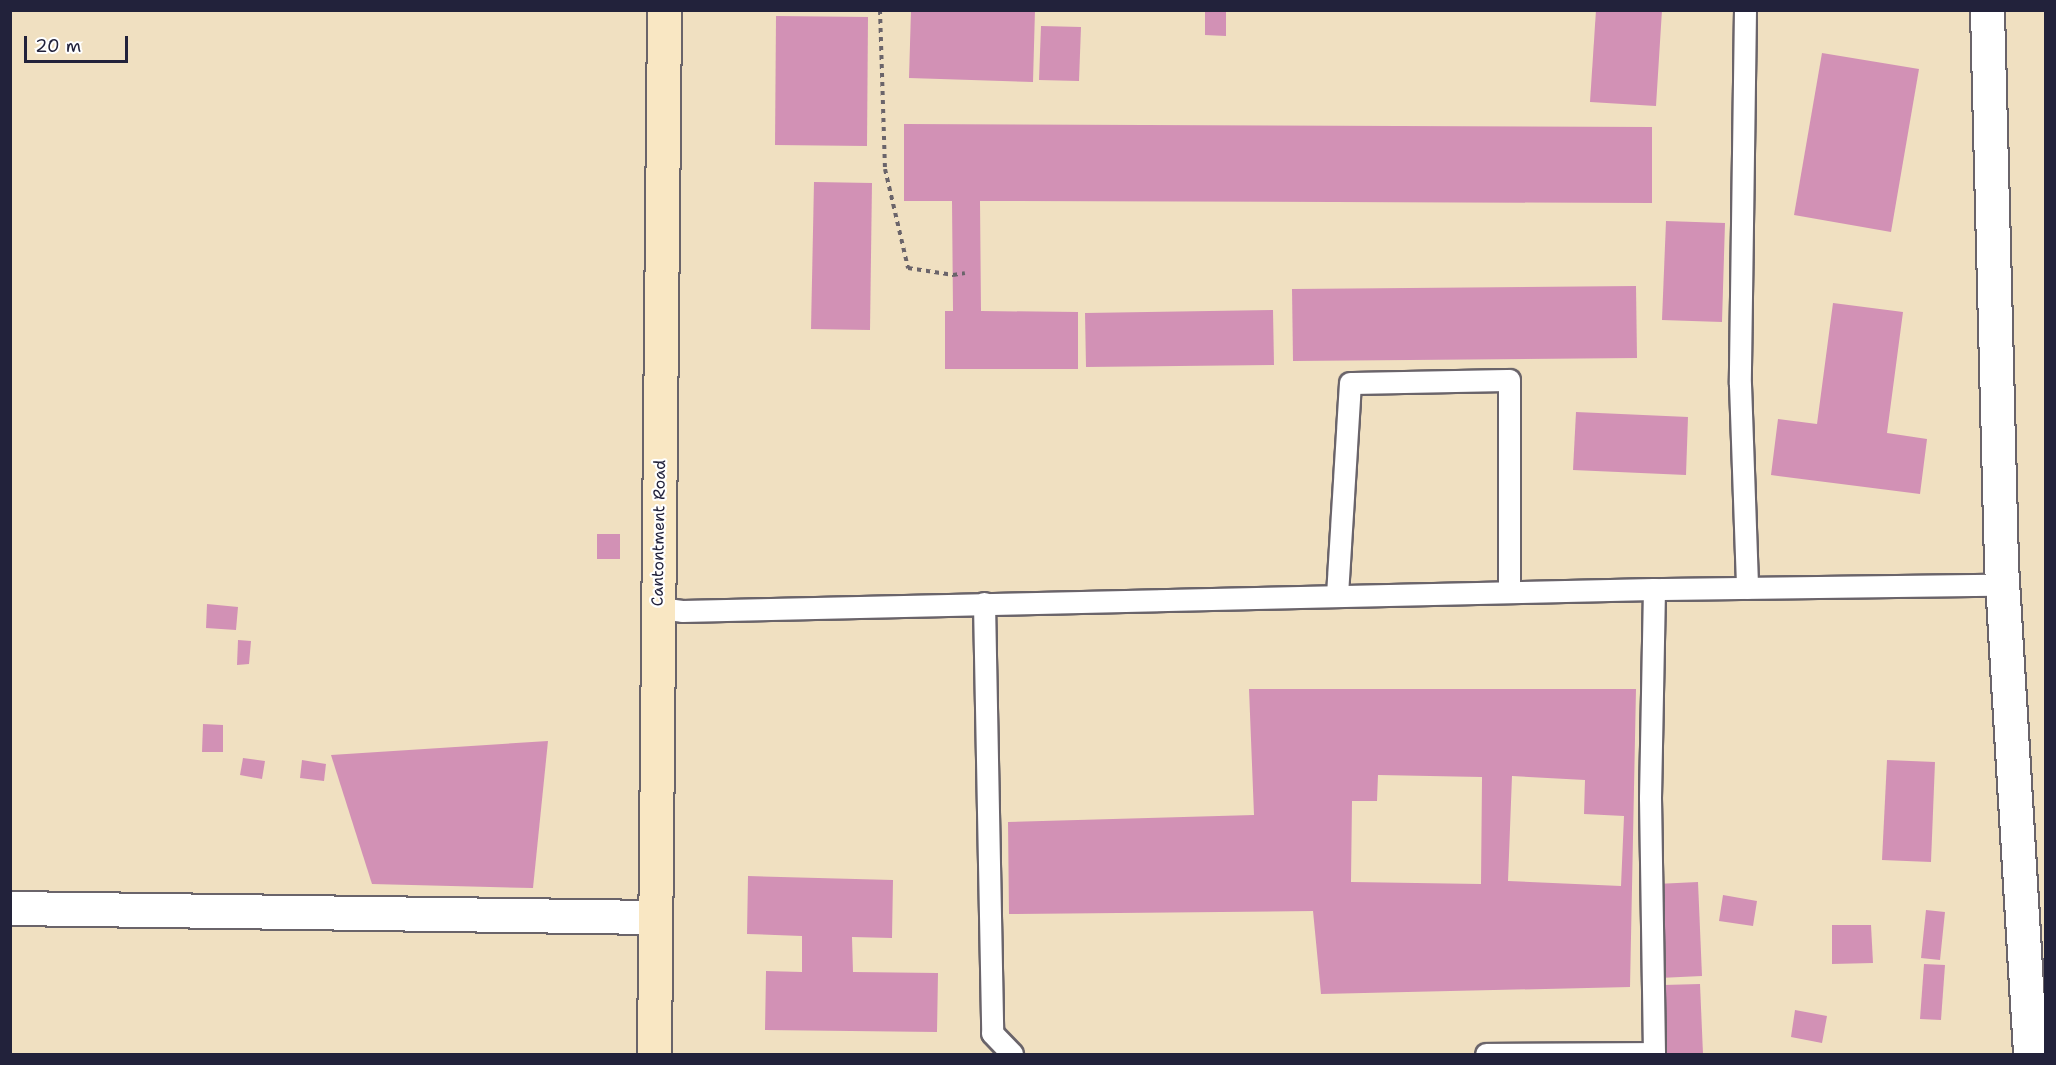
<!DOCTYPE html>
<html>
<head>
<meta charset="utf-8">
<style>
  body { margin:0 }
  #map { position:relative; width:2056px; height:1065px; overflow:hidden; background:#f0e0c1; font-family:"Shantell Sans",sans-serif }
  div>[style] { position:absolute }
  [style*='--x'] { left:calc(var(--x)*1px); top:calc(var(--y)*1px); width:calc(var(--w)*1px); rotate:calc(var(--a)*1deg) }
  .building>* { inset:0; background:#d291b5 }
  .path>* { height:4px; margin-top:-2px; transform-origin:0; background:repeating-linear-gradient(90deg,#6a646a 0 4.5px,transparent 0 9px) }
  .roads { filter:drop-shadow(2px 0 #6a646a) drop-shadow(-2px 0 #6a646a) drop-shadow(0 2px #6a646a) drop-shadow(0 -2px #6a646a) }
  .lane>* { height:21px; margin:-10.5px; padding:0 10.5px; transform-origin:10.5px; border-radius:10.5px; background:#fff }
  .street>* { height:33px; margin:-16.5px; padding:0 16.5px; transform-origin:16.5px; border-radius:16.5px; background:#fff }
  .secondary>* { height:33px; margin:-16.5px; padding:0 16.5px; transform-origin:16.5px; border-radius:16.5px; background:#f9e7c3 }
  span { translate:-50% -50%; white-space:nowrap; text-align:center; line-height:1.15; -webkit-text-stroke:4.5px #fff; paint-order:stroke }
  .street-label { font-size:16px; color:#22223b }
  .frame { position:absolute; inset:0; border:12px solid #22223b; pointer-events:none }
  .scale { position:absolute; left:24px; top:36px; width:104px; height:27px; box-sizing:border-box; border:3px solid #22223b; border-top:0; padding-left:8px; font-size:18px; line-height:21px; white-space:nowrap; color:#22223b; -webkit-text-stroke:4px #fff; paint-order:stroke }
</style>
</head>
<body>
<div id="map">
  <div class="building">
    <i style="clip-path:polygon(911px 10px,1035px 10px,1033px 82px,909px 78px)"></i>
    <i style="clip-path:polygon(1205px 10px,1226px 10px,1226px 36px,1205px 35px)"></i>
    <i style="clip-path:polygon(1596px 10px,1662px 10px,1656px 106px,1590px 102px)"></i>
    <i style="clip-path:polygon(776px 16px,868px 17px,867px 146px,775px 145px)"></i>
    <i style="clip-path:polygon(1041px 26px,1081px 27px,1079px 81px,1039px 80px)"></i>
    <i style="clip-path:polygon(1822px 53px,1919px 69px,1891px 232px,1794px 215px)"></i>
    <i style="clip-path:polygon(904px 124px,1652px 127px,1652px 203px,980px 201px,981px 311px,1078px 312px,1078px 369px,945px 369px,945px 311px,953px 311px,952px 201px,904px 201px)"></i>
    <i style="clip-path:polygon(814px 182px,872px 183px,870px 330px,811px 329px)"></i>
    <i style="clip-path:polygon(1666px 221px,1725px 223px,1722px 322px,1662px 320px)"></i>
    <i style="clip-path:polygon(1636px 286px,1637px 358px,1293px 361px,1292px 289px)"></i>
    <i style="clip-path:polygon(1833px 303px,1903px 312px,1887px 433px,1927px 439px,1920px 494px,1771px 475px,1778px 419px,1817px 424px)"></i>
    <i style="clip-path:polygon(1273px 310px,1274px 365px,1086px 367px,1085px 313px)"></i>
    <i style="clip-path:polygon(1576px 412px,1688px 417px,1686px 475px,1573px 470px)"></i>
    <i style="clip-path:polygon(597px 534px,620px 534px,620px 559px,597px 559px)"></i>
    <i style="clip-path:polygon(207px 604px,238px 607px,236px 630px,206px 628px)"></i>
    <i style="clip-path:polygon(238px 640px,251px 641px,249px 664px,237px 665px)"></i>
    <i style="clip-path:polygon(evenodd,1249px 689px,1636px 689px,1630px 987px,1321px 994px,1313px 911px,1009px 914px,1008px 822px,1254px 815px,1249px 689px,1378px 775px,1482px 777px,1481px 884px,1351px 882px,1352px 801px,1377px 801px,1378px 775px,1249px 689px,1512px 776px,1585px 780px,1584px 814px,1624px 816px,1621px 886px,1508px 881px,1512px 776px)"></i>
    <i style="clip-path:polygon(203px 724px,223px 725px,223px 752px,202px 752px)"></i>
    <i style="clip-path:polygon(548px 741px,533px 888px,372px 884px,331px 755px)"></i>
    <i style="clip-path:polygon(243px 758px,265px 761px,262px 779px,240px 775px)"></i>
    <i style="clip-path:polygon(302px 760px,326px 764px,324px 781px,300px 778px)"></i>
    <i style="clip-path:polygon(1887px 760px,1935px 762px,1931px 862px,1882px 860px)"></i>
    <i style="clip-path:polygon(748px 876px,893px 880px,892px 938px,852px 937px,853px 972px,938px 973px,937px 1032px,765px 1030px,766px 971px,802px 972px,802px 936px,747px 934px)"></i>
    <i style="clip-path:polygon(1698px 882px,1702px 976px,1659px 978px,1656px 884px)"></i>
    <i style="clip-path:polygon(1723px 895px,1757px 901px,1753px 926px,1719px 921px)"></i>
    <i style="clip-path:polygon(1926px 910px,1945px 912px,1940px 960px,1921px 958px)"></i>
    <i style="clip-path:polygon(1832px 925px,1871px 925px,1873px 963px,1832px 964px)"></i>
    <i style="clip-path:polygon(1924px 964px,1945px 965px,1941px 1020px,1920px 1019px)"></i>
    <i style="clip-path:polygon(1700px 984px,1703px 1054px,1666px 1054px,1663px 985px)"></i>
    <i style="clip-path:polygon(1795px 1010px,1827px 1016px,1822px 1043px,1791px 1037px)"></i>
  </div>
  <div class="path">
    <i style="--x:880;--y:10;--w:159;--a:88.2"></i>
    <i style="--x:885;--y:169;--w:102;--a:76.9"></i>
    <i style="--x:908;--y:268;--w:46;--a:8.8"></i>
    <i style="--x:953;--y:275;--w:12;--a:-9"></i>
  </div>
  <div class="roads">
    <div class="lane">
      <i style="--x:1745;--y:10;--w:374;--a:90.8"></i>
      <i style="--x:1740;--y:384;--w:204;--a:88"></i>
      <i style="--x:1654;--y:589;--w:348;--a:-0.7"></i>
      <i style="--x:1337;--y:595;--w:212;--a:-86.5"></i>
      <i style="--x:1350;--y:383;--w:159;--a:-1.1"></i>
      <i style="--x:1509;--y:380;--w:212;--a:90"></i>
      <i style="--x:984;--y:603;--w:430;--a:88.9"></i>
      <i style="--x:992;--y:1033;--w:29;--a:46"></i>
      <i style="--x:659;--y:608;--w:23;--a:7"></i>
      <i style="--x:682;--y:611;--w:972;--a:-1.3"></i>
      <i style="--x:1654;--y:589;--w:209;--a:91.1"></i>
      <i style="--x:1650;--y:798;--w:256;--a:89.1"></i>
      <i style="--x:1486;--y:1054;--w:168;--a:-0.3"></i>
    </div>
    <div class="street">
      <i style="--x:1987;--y:10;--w:554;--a:88.55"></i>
      <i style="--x:2001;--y:564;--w:491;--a:86.6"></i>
      <i style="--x:10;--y:908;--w:645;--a:0.8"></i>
    </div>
    <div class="secondary">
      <i style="--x:654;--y:1054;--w:1044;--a:-89.45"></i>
    </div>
  </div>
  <div class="street-label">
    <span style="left:659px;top:533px;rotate:-89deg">Cantontment Road</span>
  </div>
  <div class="frame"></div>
  <div class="scale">20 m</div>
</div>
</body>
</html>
